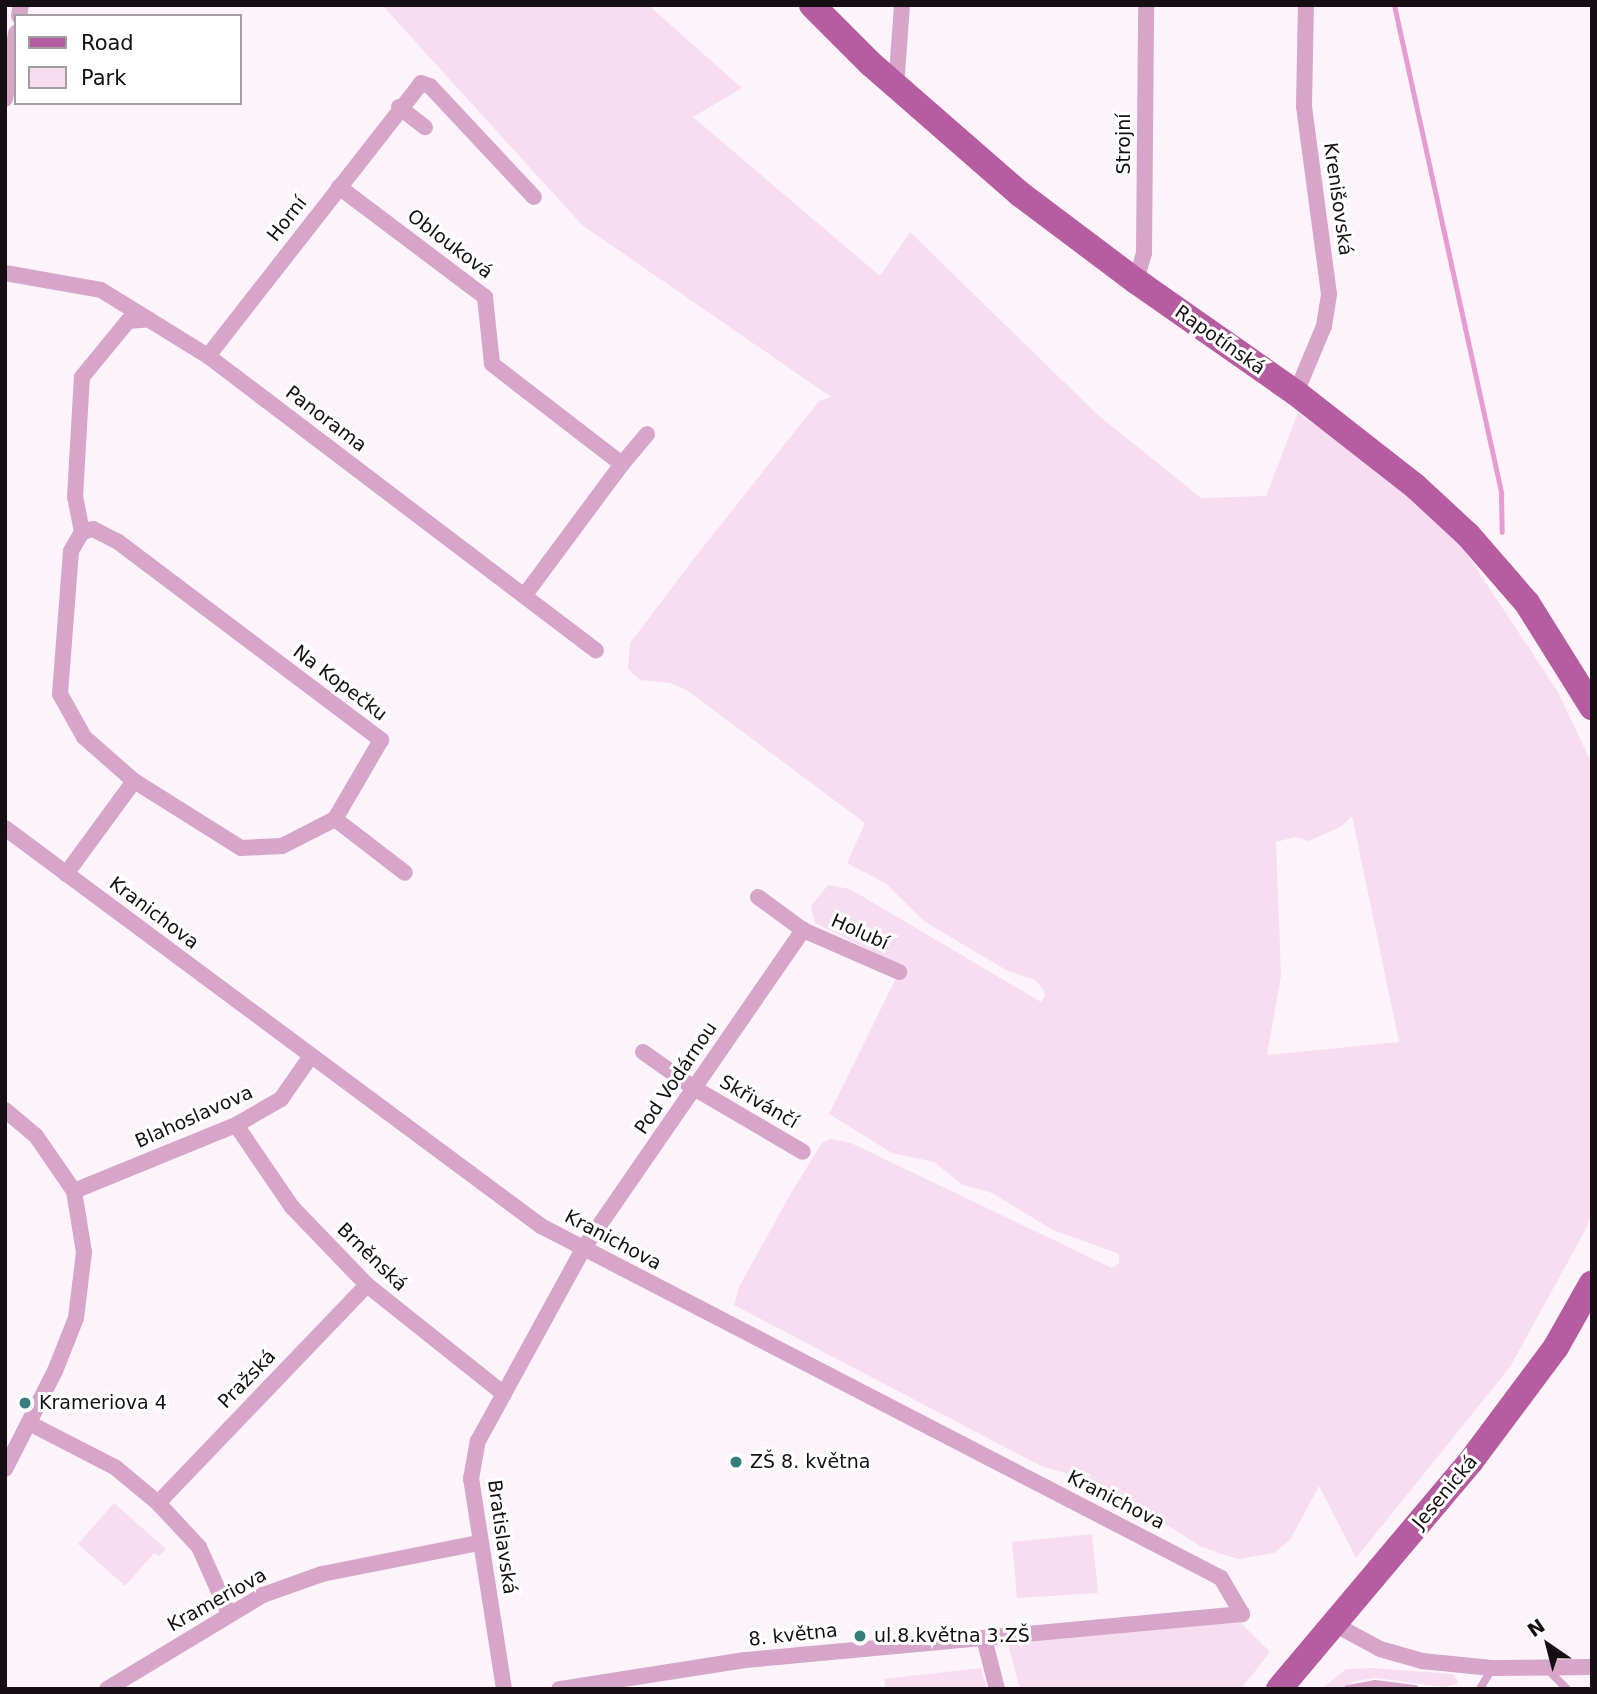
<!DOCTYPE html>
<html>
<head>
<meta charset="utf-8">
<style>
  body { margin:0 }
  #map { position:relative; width:1597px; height:1694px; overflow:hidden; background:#fcf4fa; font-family:"DejaVu Sans",sans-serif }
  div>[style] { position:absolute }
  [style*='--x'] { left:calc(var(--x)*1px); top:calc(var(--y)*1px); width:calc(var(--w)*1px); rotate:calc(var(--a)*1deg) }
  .green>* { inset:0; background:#f7ddef }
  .stream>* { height:5px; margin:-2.5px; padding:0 2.5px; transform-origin:2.5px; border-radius:2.5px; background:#e59cd2 }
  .lane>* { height:8px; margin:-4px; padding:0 4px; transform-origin:4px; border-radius:4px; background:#d7a5c9 }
  .street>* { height:16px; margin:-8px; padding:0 8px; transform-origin:8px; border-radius:8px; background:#d7a5c9 }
  .primary>* { height:26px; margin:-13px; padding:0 13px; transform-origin:13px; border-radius:13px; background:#b65ca1 }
  .dots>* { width:19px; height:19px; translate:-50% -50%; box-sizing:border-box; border:4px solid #fff; border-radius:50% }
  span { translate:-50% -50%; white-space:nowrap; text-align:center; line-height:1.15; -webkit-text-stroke:6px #fff; paint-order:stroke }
  .street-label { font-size:19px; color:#150f13 }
  .poi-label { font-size:19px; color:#150f13 }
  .left { translate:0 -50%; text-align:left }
  .frame { position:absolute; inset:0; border:7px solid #150f13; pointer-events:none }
  .legend { position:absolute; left:14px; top:14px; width:228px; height:91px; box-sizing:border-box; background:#fff; border:2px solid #a19fa1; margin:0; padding:9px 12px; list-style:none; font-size:21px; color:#150f13 }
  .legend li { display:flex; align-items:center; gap:14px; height:35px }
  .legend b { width:35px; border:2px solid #a19fa1 }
  .north { position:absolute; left:1513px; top:1610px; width:70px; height:70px; -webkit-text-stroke:5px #fff; paint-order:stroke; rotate:325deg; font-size:19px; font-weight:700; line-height:28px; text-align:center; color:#150f13 }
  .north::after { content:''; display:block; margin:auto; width:24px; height:32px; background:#150f13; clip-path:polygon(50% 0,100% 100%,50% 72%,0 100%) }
</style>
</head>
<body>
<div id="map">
  <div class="green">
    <i style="clip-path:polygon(evenodd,382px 5px,648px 5px,742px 88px,693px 117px,880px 276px,910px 232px,1099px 416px,1201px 498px,1266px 496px,1298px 413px,1378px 469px,1449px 527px,1558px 692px,1592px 764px,1592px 1209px,1587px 1227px,1510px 1367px,1356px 1558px,1319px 1486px,1290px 1540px,1274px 1553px,1239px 1559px,1221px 1554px,1200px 1546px,1131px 1502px,1106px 1496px,1077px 1476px,1041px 1466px,734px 1305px,739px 1287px,791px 1193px,822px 1143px,831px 1139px,851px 1143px,1112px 1268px,1119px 1263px,1119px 1254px,1053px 1230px,992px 1193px,963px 1185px,934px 1162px,892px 1153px,829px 1114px,902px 966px,815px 923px,811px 906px,828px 885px,850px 889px,1041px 1002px,1045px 996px,1043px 989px,1035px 980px,1008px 971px,925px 922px,885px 883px,847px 863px,865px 823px,688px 691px,670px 683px,640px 680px,628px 669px,630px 643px,696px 556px,819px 401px,831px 397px,582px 225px,382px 5px,1352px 816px,1399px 1042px,1267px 1055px,1281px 976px,1276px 842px,1295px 837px,1309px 841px,1342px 826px,1352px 816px)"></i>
    <i style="clip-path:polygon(114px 1503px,166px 1549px,159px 1556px,154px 1553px,125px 1586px,78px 1544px)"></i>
    <i style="clip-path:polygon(1092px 1534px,1098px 1593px,1017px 1598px,1012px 1542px)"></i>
    <i style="clip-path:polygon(1240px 1622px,1270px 1652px,1241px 1689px,1020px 1689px,1008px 1644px)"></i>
    <i style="clip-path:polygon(981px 1668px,987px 1689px,886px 1689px,884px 1679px)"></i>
    <i style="clip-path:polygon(1372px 1668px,1453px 1674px,1458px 1680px,1457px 1684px,1443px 1687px,1376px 1678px,1355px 1681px,1341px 1689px,1321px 1689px,1346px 1669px)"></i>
  </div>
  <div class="stream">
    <i style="--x:1394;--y:5;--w:500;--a:77.6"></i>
    <i style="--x:1501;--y:493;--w:39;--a:89"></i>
  </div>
  <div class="lane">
    <i style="--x:1548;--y:1670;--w:27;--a:45"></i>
    <i style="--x:1348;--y:1689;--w:27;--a:-10"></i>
    <i style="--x:1375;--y:1684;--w:40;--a:7.1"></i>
    <i style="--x:1480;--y:1689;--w:24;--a:-60"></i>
  </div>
  <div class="street">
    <i style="--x:19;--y:16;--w:11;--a:-80"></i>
    <i style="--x:896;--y:87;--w:82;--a:-85.8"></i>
    <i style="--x:5;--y:99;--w:67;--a:-80.5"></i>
    <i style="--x:399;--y:107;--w:33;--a:38"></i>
    <i style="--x:339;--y:187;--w:183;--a:37"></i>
    <i style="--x:485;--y:297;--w:67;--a:84"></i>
    <i style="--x:492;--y:364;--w:164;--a:37.6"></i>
    <i style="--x:622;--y:464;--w:164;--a:126.6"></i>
    <i style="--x:5;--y:273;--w:97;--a:10"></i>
    <i style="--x:101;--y:290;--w:126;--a:31.7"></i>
    <i style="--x:208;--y:356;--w:487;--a:37.2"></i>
    <i style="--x:1136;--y:281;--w:29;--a:-74"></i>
    <i style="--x:1144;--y:253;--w:248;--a:-89.5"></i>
    <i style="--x:208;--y:356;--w:346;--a:-52"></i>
    <i style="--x:421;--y:83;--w:9;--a:18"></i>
    <i style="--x:430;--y:86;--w:152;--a:46.9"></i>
    <i style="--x:1296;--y:393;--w:73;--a:-67.3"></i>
    <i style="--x:1324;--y:326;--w:32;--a:-81"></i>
    <i style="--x:1329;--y:294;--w:190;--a:-97.6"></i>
    <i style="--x:1304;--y:106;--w:101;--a:-88.9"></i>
    <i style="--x:622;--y:464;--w:39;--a:-50"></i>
    <i style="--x:82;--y:532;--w:36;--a:-101"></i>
    <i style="--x:75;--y:497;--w:120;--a:-86.7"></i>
    <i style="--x:82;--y:377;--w:72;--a:-50.6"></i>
    <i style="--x:128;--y:321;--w:21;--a:-5"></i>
    <i style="--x:335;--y:819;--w:88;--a:37.6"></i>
    <i style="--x:5;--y:828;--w:668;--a:36.6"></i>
    <i style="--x:541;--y:1226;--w:766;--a:27.37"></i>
    <i style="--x:1221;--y:1578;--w:42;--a:59.7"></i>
    <i style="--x:1242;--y:1614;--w:499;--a:174.7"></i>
    <i style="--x:745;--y:1660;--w:188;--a:171.1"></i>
    <i style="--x:66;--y:874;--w:115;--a:-53.8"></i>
    <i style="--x:134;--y:781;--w:67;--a:-138.7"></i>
    <i style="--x:84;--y:737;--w:49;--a:-119.2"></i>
    <i style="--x:60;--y:694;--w:143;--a:-85.6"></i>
    <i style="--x:71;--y:551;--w:22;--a:-60"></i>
    <i style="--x:82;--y:532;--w:11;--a:-15"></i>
    <i style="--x:93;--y:529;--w:27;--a:27"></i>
    <i style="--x:117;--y:541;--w:331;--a:37"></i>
    <i style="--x:381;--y:740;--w:91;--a:120.2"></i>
    <i style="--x:335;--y:819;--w:59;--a:153"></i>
    <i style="--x:282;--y:846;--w:41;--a:177.2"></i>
    <i style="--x:241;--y:848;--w:126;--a:-147.9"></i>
    <i style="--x:758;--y:897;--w:56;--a:36.3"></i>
    <i style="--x:803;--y:930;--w:105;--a:23.6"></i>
    <i style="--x:643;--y:1052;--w:62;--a:35.2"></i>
    <i style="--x:694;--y:1088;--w:126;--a:30.4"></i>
    <i style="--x:5;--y:1110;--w:40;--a:40"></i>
    <i style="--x:36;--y:1136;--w:67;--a:55.4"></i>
    <i style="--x:74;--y:1191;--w:62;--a:80.7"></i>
    <i style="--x:84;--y:1252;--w:66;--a:96.9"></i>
    <i style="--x:76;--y:1318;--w:57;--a:111.6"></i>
    <i style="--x:55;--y:1371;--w:110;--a:117"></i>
    <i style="--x:236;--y:1125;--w:99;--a:55.7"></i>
    <i style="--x:292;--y:1207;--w:108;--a:46.1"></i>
    <i style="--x:367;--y:1285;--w:175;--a:38.5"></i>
    <i style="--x:74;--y:1191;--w:175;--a:-22.2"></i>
    <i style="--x:236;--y:1125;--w:52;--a:-30"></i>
    <i style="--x:281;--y:1099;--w:52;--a:-55.1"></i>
    <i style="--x:29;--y:1423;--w:98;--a:27.3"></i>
    <i style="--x:116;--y:1468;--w:55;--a:39.8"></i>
    <i style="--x:158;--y:1503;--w:60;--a:47"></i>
    <i style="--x:199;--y:1547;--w:73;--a:65.9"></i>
    <i style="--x:158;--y:1503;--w:302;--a:-46.2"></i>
    <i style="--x:1334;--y:1624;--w:52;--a:28.5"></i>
    <i style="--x:1380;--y:1649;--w:44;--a:15.9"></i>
    <i style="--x:1422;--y:1661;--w:70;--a:5.7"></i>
    <i style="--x:1492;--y:1668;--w:100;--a:-0.6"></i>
    <i style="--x:984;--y:1638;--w:53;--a:75.7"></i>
    <i style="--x:107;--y:1689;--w:182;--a:-31.1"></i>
    <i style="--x:263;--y:1595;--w:63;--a:-19.6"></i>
    <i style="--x:322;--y:1574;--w:160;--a:-11.2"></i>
    <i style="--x:504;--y:1689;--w:213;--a:-98.9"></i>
    <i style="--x:471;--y:1479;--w:39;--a:-80"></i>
    <i style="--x:478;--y:1441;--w:219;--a:-61.3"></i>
    <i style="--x:583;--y:1249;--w:388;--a:-55.4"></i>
  </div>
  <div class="primary">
    <i style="--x:812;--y:5;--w:83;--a:45"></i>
    <i style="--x:871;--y:64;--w:198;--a:41.1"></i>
    <i style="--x:1020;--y:194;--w:145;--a:36.9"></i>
    <i style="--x:1136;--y:281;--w:195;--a:35"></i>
    <i style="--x:1296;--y:393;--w:151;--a:38"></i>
    <i style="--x:1415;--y:486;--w:72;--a:42.8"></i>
    <i style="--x:1468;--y:535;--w:90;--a:49.1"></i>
    <i style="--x:1527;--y:603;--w:123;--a:58"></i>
    <i style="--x:1279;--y:1689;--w:298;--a:-49.9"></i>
    <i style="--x:1471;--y:1461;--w:142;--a:-53.3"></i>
    <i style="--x:1556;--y:1347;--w:73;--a:-60.6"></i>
  </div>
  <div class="dots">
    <i style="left:25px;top:1403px;background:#357e7d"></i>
    <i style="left:736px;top:1462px;background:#357e7d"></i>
    <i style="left:860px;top:1636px;background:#357e7d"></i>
  </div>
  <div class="street-label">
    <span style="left:1124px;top:144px;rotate:-90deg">Strojní</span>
    <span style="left:1338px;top:199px;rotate:82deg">Krenišovská</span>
    <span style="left:287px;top:219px;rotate:-52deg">Horní</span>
    <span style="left:450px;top:244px;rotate:37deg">Oblouková</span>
    <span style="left:1220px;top:340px;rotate:35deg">Rapotínská</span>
    <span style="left:326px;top:419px;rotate:37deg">Panorama</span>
    <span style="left:340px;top:683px;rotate:37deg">Na Kopečku</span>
    <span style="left:154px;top:913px;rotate:37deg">Kranichova</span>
    <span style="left:860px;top:932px;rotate:24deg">Holubí</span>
    <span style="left:676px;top:1078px;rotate:-56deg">Pod Vodárnou</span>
    <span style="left:759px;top:1102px;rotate:30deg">Skřivánčí</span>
    <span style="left:194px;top:1117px;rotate:-24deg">Blahoslavova</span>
    <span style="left:613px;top:1240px;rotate:28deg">Kranichova</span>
    <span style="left:372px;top:1257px;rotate:44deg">Brněnská</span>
    <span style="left:247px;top:1379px;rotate:-46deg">Pražská</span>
    <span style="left:1445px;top:1492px;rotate:-50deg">Jesenická</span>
    <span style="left:1116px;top:1500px;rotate:27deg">Kranichova</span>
    <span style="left:502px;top:1537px;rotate:82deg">Bratislavská</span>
    <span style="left:217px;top:1600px;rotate:-29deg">Krameriova</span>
    <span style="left:793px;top:1635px;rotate:-6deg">8. května</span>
  </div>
  <div class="poi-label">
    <span class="left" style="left:39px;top:1403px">Krameriova 4</span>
    <span class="left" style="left:750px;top:1462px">ZŠ 8. května</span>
    <span class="left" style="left:874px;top:1636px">ul.8.května 3.ZŠ</span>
  </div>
  <div class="frame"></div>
  <ul class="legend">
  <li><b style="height:9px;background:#b65ca1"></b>Road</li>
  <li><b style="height:19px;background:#f7ddef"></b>Park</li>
  </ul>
  <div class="north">N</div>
</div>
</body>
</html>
